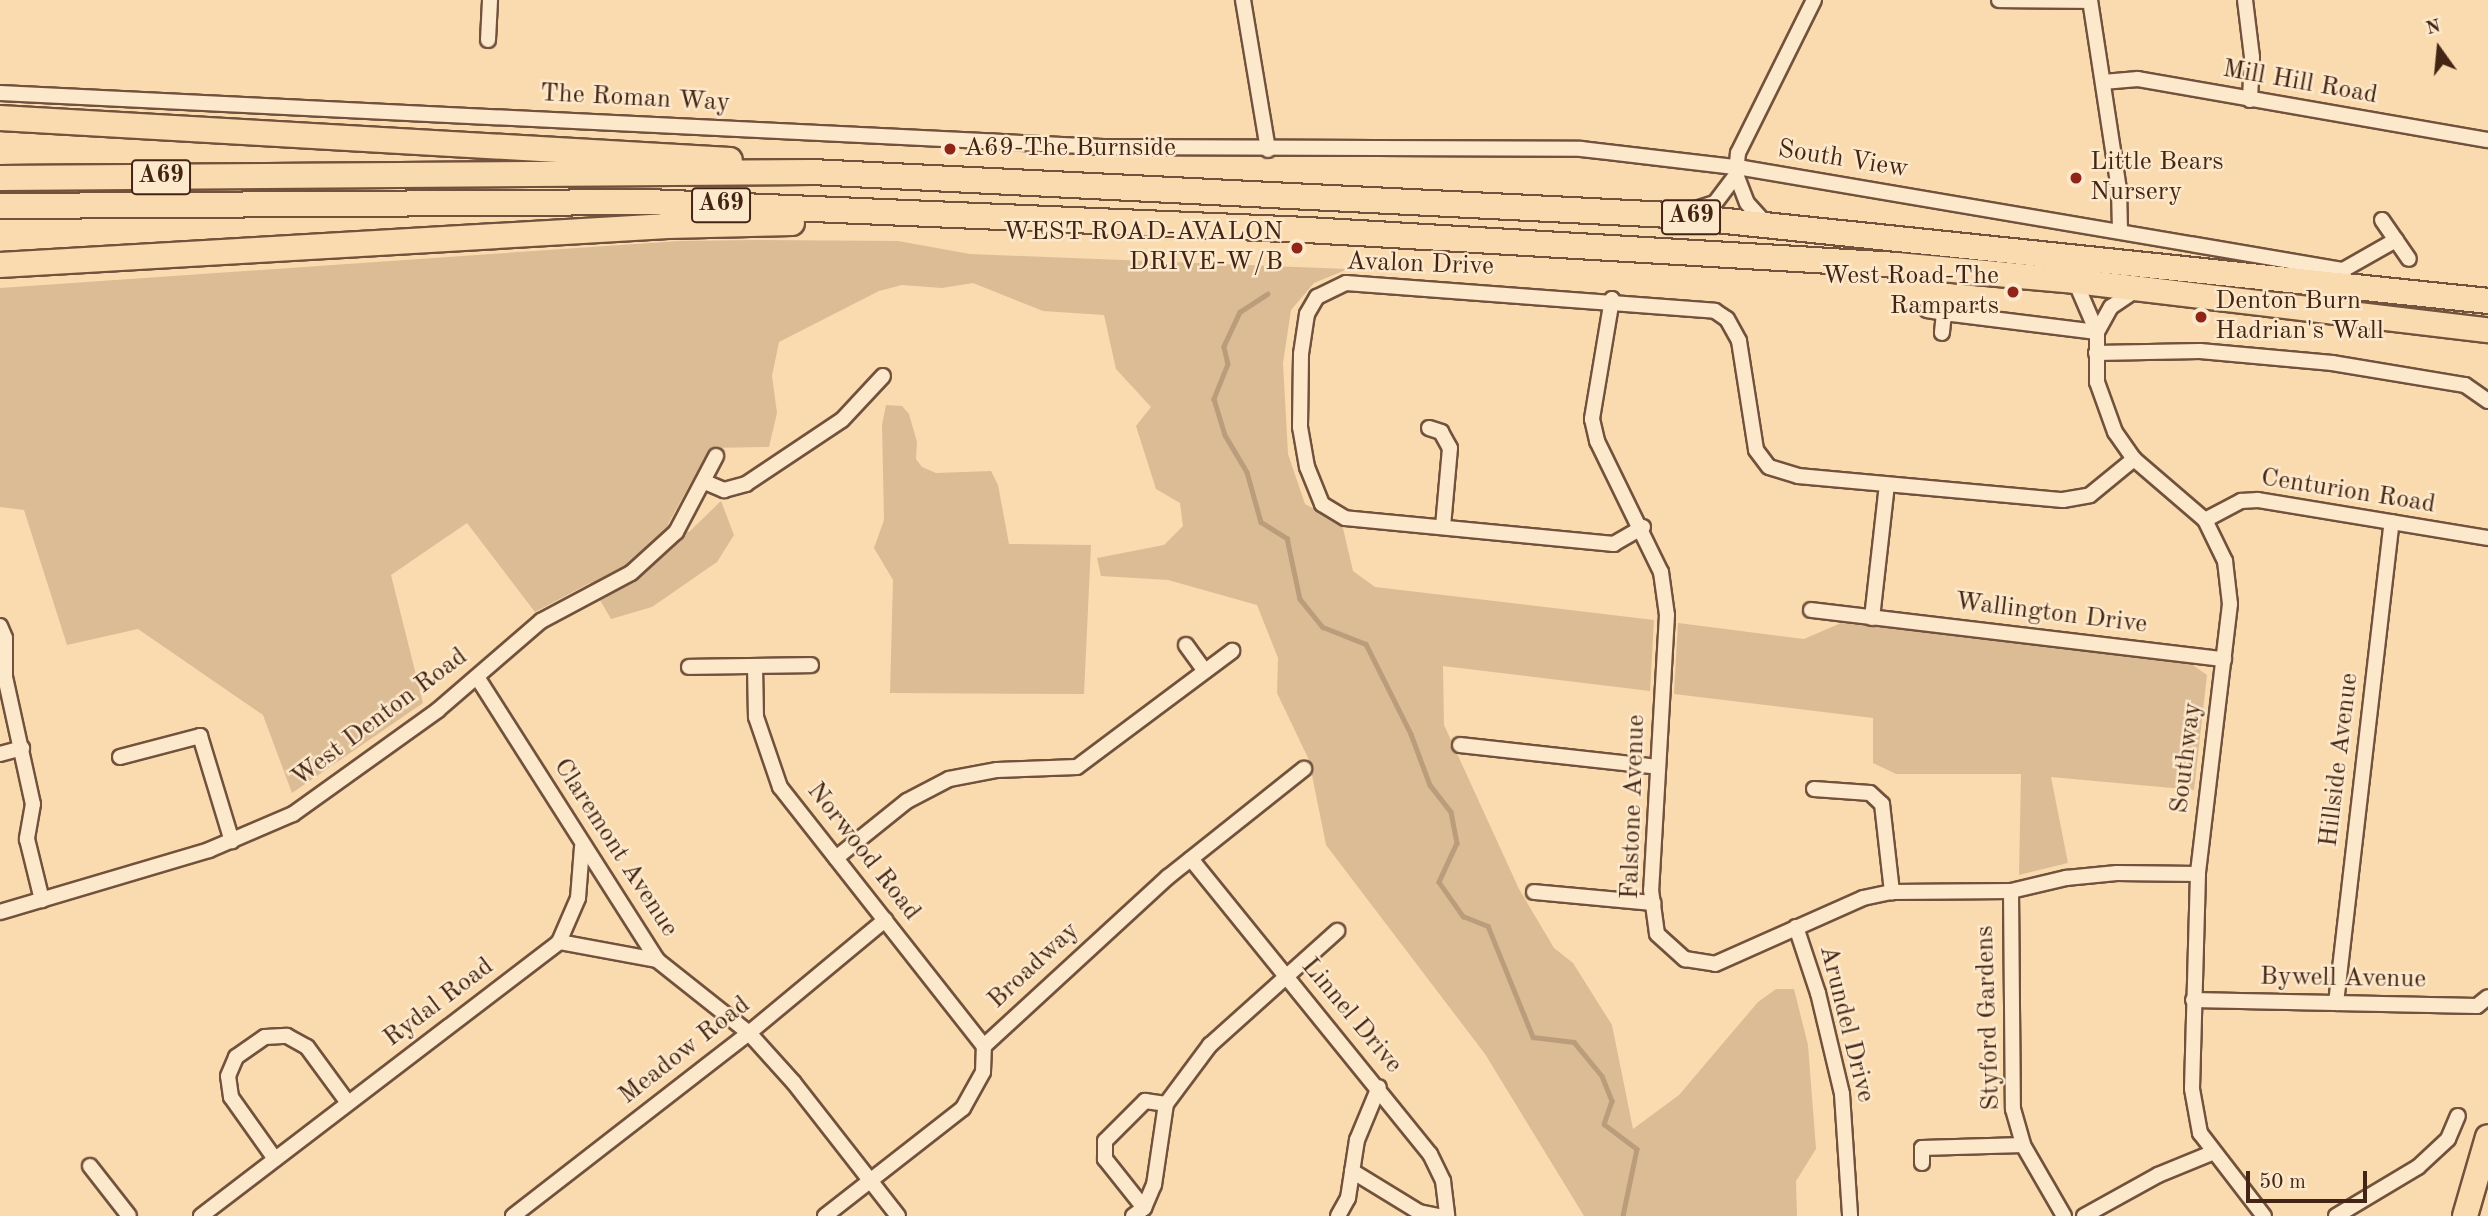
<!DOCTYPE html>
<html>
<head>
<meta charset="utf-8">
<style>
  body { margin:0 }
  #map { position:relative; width:2488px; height:1216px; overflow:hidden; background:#fadbaf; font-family:"Old Standard TT",serif }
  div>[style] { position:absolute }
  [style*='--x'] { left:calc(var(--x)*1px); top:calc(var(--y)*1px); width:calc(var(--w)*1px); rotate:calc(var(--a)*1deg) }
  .green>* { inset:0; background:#dbbc95 }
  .stream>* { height:4.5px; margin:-2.25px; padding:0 2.25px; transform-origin:2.25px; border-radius:2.25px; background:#bc9d7b }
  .roads { filter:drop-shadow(2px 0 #72523c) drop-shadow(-2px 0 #72523c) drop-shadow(0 2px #72523c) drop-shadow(0 -2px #72523c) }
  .minor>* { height:14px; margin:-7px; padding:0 7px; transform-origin:7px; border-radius:7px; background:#fce8cb }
  .trunk>* { height:24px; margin:-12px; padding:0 12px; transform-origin:12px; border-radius:12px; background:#fadbaf }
  .dots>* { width:19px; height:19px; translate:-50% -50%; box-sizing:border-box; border:4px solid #fce8cb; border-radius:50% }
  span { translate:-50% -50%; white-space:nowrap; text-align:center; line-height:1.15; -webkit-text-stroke:5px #fce8cb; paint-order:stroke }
  .shield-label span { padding:2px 5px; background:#fce8cb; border:2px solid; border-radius:5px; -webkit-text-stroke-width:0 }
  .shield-label { font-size:24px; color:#442415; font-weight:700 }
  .street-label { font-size:26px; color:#442415 }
  .poi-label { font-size:26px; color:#442415 }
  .left { translate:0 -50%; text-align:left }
  .right { translate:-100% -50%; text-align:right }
  .north { position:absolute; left:2404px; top:14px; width:70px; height:70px; -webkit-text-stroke:5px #fce8cb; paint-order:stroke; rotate:345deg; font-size:19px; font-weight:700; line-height:28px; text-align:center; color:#442415 }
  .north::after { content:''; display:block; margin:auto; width:24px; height:32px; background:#442415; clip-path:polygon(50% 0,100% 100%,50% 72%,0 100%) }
  .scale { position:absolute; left:2246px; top:1171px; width:121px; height:32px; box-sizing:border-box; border:4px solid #442415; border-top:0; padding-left:9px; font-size:21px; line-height:24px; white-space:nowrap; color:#442415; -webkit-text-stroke:5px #fce8cb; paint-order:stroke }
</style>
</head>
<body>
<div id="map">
  <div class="green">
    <i style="clip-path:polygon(754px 240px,898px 241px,970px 254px,1348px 269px,1314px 283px,1291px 310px,1283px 363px,1288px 454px,1305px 504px,1342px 524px,1353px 571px,1375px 587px,1654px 620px,1650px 691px,1443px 666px,1444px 725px,1519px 889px,1554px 948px,1573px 963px,1612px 1025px,1633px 1129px,1679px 1095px,1758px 1002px,1776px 989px,1794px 989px,1808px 1045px,1816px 1149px,1796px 1181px,1797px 1216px,1584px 1216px,1485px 1054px,1326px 845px,1309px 760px,1277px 693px,1278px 658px,1257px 605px,1168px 580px,1101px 576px,1097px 558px,1164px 545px,1183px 526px,1180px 503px,1156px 489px,1136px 426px,1151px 407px,1116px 369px,1104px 315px,1043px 311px,973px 283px,942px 288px,902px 285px,879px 291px,779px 342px,772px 376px,777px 413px,769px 447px,710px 448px,668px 524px,689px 532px,721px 501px,734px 535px,717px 562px,652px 607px,611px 619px,590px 583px,535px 612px,467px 523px,391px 575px,423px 703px,292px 793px,263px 715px,138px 629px,67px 645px,24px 510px,0 507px,0 288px,679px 241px)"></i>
    <i style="clip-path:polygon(886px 405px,902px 406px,909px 414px,917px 442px,916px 459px,922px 467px,936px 473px,991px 471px,998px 485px,1009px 544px,1091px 545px,1084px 694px,890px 693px,893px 580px,874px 548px,884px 520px,882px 425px)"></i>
    <i style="clip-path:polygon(1678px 623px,1804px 639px,1841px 623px,2190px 663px,2207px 675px,2194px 790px,2051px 777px,2068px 863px,2019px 875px,2021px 774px,1896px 774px,1873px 763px,1873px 718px,1674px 694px)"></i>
  </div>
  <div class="stream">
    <i style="--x:1268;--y:294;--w:33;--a:147"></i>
    <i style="--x:1240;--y:312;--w:38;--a:115"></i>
    <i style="--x:1224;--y:347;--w:17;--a:77"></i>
    <i style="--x:1228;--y:364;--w:38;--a:112"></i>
    <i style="--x:1214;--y:399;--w:38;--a:73"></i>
    <i style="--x:1225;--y:435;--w:43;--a:59.3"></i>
    <i style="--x:1247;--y:472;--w:52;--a:74.4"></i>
    <i style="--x:1261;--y:522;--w:31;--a:32"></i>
    <i style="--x:1287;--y:538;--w:62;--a:78"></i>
    <i style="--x:1300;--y:599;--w:36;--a:51"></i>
    <i style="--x:1323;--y:627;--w:46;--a:21.6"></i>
    <i style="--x:1366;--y:644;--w:101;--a:63.4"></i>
    <i style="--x:1411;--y:734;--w:54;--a:69.6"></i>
    <i style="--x:1430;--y:785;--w:34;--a:52"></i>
    <i style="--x:1451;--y:812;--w:32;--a:79"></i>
    <i style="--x:1457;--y:843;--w:43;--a:114.8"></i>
    <i style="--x:1439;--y:882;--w:42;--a:54.8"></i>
    <i style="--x:1463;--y:916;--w:27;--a:22"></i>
    <i style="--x:1488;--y:926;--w:120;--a:67.9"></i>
    <i style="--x:1533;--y:1037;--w:41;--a:7"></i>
    <i style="--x:1574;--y:1042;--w:44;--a:50.5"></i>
    <i style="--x:1602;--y:1076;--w:27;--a:68"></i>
    <i style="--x:1612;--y:1101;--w:24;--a:109"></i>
    <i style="--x:1604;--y:1124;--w:41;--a:37.1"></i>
    <i style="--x:1637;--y:1149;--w:68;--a:101.8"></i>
  </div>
  <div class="roads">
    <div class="minor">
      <i style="--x:1243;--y:0;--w:152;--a:80.5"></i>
      <i style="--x:1999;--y:0;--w:91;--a:0.6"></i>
      <i style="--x:2090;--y:0;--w:191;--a:81.3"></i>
      <i style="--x:2119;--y:189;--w:42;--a:88.6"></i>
      <i style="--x:2245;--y:0;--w:57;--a:83"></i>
      <i style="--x:2252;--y:57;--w:43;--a:92.7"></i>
      <i style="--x:488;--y:40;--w:40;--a:-87.1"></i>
      <i style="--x:2103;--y:82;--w:35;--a:-5"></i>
      <i style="--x:2138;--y:79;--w:355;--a:9.9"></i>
      <i style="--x:0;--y:93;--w:1104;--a:2.8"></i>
      <i style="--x:1103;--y:147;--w:478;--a:0.2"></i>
      <i style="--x:1581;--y:149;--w:163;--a:6.7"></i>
      <i style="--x:1743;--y:168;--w:609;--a:9.65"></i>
      <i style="--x:2343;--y:270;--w:61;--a:-29.5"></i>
      <i style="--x:1690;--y:211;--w:26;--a:-18"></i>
      <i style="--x:1715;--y:203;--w:35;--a:-53"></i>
      <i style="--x:2382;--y:220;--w:47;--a:55.3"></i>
      <i style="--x:1766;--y:224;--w:28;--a:-132"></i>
      <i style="--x:1747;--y:203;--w:30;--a:-111"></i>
      <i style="--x:1736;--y:175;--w:22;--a:-85"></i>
      <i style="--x:1738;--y:153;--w:171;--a:-63.6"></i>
      <i style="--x:2075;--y:281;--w:56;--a:66.7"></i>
      <i style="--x:2097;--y:332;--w:50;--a:90"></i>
      <i style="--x:2097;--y:382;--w:53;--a:70.2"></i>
      <i style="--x:2115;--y:432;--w:33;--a:55"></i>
      <i style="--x:2134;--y:459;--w:94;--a:40.7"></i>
      <i style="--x:2205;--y:520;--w:46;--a:64"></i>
      <i style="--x:2225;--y:561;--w:43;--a:83.4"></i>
      <i style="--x:2230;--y:604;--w:272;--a:96.8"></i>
      <i style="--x:2198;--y:874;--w:215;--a:91.6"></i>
      <i style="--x:2192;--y:1089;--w:45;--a:79.7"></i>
      <i style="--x:2200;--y:1133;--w:105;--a:52.4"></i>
      <i style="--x:1612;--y:299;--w:122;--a:99.5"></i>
      <i style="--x:1592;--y:419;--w:23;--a:77"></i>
      <i style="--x:1597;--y:441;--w:146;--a:64"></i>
      <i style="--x:1661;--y:572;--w:43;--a:82.1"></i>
      <i style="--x:1667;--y:615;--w:275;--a:93.3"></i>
      <i style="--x:1651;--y:890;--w:44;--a:82.2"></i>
      <i style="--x:1657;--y:934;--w:38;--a:42"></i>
      <i style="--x:1685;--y:959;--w:30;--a:9"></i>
      <i style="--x:1715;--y:964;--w:162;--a:-24"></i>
      <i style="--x:1863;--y:898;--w:30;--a:-12"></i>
      <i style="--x:1892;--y:892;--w:119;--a:-0.5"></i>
      <i style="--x:2011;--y:891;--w:57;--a:-13.3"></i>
      <i style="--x:2066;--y:878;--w:51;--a:-5.6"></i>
      <i style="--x:2117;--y:873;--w:81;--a:0.7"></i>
      <i style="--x:1927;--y:310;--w:17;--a:10"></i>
      <i style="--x:1944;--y:313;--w:20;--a:96"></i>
      <i style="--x:1944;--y:313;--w:154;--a:7.1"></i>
      <i style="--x:2097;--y:332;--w:29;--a:-61"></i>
      <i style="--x:2111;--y:307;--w:29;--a:-34"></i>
      <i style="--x:2096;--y:353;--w:104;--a:-1.1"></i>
      <i style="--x:2200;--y:351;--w:133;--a:5.2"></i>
      <i style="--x:2332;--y:363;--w:135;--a:9.4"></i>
      <i style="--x:2465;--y:385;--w:28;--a:35"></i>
      <i style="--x:1429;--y:428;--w:13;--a:18"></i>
      <i style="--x:1441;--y:432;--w:18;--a:61"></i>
      <i style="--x:1450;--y:448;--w:79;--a:95.1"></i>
      <i style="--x:705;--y:482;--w:21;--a:23"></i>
      <i style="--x:724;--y:490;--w:23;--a:-15"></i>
      <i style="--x:746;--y:484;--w:115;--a:-33.7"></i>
      <i style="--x:842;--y:420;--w:60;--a:-47"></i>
      <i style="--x:2205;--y:520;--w:41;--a:-27.8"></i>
      <i style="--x:2241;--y:501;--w:17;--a:-3"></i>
      <i style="--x:2258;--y:500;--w:233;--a:9.4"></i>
      <i style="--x:1643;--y:527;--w:34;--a:150"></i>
      <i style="--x:1614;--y:544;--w:270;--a:-174.5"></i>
      <i style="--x:1345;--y:518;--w:27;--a:-149"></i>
      <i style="--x:1322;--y:504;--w:40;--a:-112"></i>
      <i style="--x:1307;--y:467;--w:41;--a:-99.9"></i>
      <i style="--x:1300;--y:427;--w:73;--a:-89.2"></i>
      <i style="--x:1301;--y:354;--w:40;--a:-81.5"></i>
      <i style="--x:1307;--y:314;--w:20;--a:-60"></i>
      <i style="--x:1317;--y:297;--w:32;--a:-26"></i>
      <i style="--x:1346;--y:283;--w:370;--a:4.3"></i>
      <i style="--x:1715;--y:311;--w:14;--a:34"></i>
      <i style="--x:1727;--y:319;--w:25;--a:61"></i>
      <i style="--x:1739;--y:341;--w:110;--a:81.1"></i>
      <i style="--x:1756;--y:450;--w:21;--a:53"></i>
      <i style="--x:1769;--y:467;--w:30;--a:17"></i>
      <i style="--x:1798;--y:476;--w:266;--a:5.2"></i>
      <i style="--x:2063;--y:500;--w:27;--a:-10"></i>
      <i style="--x:2090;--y:495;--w:57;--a:-39.3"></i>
      <i style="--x:1811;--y:610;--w:416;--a:6.8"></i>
      <i style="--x:1872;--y:618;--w:134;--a:-83.6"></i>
      <i style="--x:0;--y:626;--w:13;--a:67"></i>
      <i style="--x:5;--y:638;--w:39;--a:90"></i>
      <i style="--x:5;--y:677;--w:130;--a:77.6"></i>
      <i style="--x:33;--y:804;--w:36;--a:100"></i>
      <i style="--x:27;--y:839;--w:63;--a:76.2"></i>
      <i style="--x:1186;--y:645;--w:32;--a:54"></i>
      <i style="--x:755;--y:666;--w:51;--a:88.9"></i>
      <i style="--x:756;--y:717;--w:74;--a:71.1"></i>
      <i style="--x:780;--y:787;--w:330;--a:51.8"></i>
      <i style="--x:689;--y:667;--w:122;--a:-0.9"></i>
      <i style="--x:477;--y:677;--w:335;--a:57.5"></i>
      <i style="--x:657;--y:960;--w:117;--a:38.4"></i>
      <i style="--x:749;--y:1033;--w:67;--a:48"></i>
      <i style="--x:794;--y:1083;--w:169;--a:52"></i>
      <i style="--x:1460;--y:745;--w:199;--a:6.3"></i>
      <i style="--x:0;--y:754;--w:23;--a:-15"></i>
      <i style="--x:120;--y:757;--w:83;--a:-14.7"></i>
      <i style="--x:200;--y:736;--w:110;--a:73.1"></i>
      <i style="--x:1814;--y:789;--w:56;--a:4.1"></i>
      <i style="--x:1870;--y:793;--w:16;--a:43"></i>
      <i style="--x:1882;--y:804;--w:89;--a:83.5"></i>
      <i style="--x:836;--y:858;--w:91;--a:-38.8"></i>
      <i style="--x:907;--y:801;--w:47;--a:-27.6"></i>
      <i style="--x:949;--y:779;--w:49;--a:-10.6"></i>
      <i style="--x:997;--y:770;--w:80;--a:-2.1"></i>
      <i style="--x:1077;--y:767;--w:194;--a:-36.8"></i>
      <i style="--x:1191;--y:859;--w:380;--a:51"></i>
      <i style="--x:1430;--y:1154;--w:30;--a:64"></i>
      <i style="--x:1443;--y:1181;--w:35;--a:83"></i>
      <i style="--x:2011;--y:891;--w:218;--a:89.5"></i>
      <i style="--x:2013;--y:1109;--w:37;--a:74"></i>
      <i style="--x:2023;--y:1145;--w:82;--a:60"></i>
      <i style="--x:1534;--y:892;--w:120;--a:5.3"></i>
      <i style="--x:0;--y:912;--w:218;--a:-16.5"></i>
      <i style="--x:209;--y:850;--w:91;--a:-23.2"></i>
      <i style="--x:293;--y:814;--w:178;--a:-35.6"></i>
      <i style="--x:438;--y:710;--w:136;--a:-40.8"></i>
      <i style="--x:541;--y:621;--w:102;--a:-28.1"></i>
      <i style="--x:631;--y:573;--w:61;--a:-42.3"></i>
      <i style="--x:676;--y:532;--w:86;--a:-62.2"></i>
      <i style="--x:1796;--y:927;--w:70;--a:71.6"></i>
      <i style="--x:1818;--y:993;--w:104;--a:76.6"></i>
      <i style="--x:1842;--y:1094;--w:122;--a:86.2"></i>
      <i style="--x:559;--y:942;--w:100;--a:10.4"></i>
      <i style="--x:2193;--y:1000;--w:284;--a:1.2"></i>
      <i style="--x:2477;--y:1006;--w:14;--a:-39"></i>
      <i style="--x:2336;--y:1003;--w:484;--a:-83.4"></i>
      <i style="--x:275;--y:1159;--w:76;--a:-125.4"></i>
      <i style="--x:231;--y:1097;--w:21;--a:-98"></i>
      <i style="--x:228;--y:1076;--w:21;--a:-67"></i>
      <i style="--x:236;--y:1057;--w:35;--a:-35"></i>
      <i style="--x:265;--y:1037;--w:22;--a:-3"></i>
      <i style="--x:287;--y:1036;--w:23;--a:29"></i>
      <i style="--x:307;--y:1047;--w:69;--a:53.8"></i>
      <i style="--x:1922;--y:1163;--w:15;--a:-90"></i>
      <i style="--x:1922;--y:1148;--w:101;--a:-1.7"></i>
      <i style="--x:90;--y:1166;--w:63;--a:52"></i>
      <i style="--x:1352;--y:1171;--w:79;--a:31.5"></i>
      <i style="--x:1419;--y:1212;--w:19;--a:12"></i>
      <i style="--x:1144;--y:1208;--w:63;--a:-128.5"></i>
      <i style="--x:1105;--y:1159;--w:18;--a:-90"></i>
      <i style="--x:1105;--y:1141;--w:57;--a:-45"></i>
      <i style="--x:1145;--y:1101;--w:21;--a:8"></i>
      <i style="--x:201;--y:1216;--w:451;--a:-37.4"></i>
      <i style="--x:559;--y:942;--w:48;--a:-66.6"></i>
      <i style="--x:578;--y:898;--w:51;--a:-85.5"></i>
      <i style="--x:513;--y:1216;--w:299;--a:-37.8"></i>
      <i style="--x:749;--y:1033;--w:177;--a:-39.7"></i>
      <i style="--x:825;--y:1216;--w:175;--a:-38"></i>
      <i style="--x:963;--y:1108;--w:41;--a:-60.9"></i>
      <i style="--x:983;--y:1072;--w:26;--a:-88"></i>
      <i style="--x:984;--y:1046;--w:250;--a:-42.6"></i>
      <i style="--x:1168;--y:877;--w:174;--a:-38.5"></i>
      <i style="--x:1133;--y:1216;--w:14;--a:-36"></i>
      <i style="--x:1144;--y:1208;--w:25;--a:-67"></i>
      <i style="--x:1154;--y:1185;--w:82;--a:-81.6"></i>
      <i style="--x:1166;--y:1104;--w:74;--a:-53.3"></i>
      <i style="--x:1210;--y:1045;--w:171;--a:-41.9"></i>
      <i style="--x:1338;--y:1216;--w:21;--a:-61"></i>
      <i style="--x:1348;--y:1198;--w:59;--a:-81.2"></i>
      <i style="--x:1357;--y:1140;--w:57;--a:-67.5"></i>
      <i style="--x:2084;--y:1216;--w:85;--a:-29"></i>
      <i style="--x:2158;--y:1175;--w:58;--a:-22.2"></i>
      <i style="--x:2336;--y:1216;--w:96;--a:-30.9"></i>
      <i style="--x:2418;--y:1167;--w:41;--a:-43"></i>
      <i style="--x:2448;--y:1139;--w:25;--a:-67"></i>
    </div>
    <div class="trunk">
      <i style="--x:0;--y:118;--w:731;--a:3.29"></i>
      <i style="--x:0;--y:178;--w:812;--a:-0.42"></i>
      <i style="--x:812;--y:172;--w:858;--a:2.87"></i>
      <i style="--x:1669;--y:215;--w:824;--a:5.99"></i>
      <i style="--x:0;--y:206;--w:648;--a:-0.35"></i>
      <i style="--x:648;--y:202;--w:660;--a:2.43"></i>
      <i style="--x:1307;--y:230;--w:591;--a:3.39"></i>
      <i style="--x:1897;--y:265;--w:179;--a:5.1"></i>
      <i style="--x:2075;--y:281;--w:416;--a:6.8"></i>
      <i style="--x:0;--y:265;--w:669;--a:-3.34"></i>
      <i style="--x:668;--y:226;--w:124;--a:-1.4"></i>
      <i style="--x:2465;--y:1216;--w:82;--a:-73.8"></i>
    </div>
  </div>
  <div class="dots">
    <i style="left:950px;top:149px;background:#8f2418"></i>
    <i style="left:2076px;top:178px;background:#8f2418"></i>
    <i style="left:1297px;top:248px;background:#8f2418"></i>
    <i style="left:2013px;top:292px;background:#8f2418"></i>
    <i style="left:2201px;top:317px;background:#8f2418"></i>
  </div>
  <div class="shield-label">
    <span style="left:161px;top:177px">A69</span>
    <span style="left:721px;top:205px">A69</span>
    <span style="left:1691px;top:217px">A69</span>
  </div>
  <div class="street-label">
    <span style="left:2300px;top:83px;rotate:10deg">Mill Hill Road</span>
    <span style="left:635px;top:99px;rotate:3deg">The Roman Way</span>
    <span style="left:1843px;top:160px;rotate:9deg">South View</span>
    <span style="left:1420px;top:265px;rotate:2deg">Avalon Drive</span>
    <span style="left:2348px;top:492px;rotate:9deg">Centurion Road</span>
    <span style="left:2051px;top:614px;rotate:7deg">Wallington Drive</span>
    <span style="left:380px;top:718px;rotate:-37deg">West Denton Road</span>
    <span style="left:2187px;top:758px;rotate:-83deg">Southway</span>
    <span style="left:2340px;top:760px;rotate:-83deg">Hillside Avenue</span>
    <span style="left:1634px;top:807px;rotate:-88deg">Falstone Avenue</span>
    <span style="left:615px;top:848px;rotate:57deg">Claremont Avenue</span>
    <span style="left:863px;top:852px;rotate:52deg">Norwood Road</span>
    <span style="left:1034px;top:966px;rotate:-43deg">Broadway</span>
    <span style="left:2343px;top:979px;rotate:1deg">Bywell Avenue</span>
    <span style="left:439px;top:1003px;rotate:-37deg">Rydal Road</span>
    <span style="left:1351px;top:1016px;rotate:50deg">Linnel Drive</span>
    <span style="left:1989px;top:1018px;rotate:-92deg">Styford Gardens</span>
    <span style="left:1846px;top:1024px;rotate:76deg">Arundel Drive</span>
    <span style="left:685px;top:1051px;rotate:-38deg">Meadow Road</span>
  </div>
  <div class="poi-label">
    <span class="left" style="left:964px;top:149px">A69-The Burnside</span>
    <span class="left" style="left:2090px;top:178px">Little Bears<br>Nursery</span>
    <span class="right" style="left:1283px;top:248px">WEST ROAD-AVALON<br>DRIVE-W/B</span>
    <span class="right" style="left:1999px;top:292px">West Road-The<br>Ramparts</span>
    <span class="left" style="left:2215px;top:317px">Denton Burn<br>Hadrian's Wall</span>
  </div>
  <div class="north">N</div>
  <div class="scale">50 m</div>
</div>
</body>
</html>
